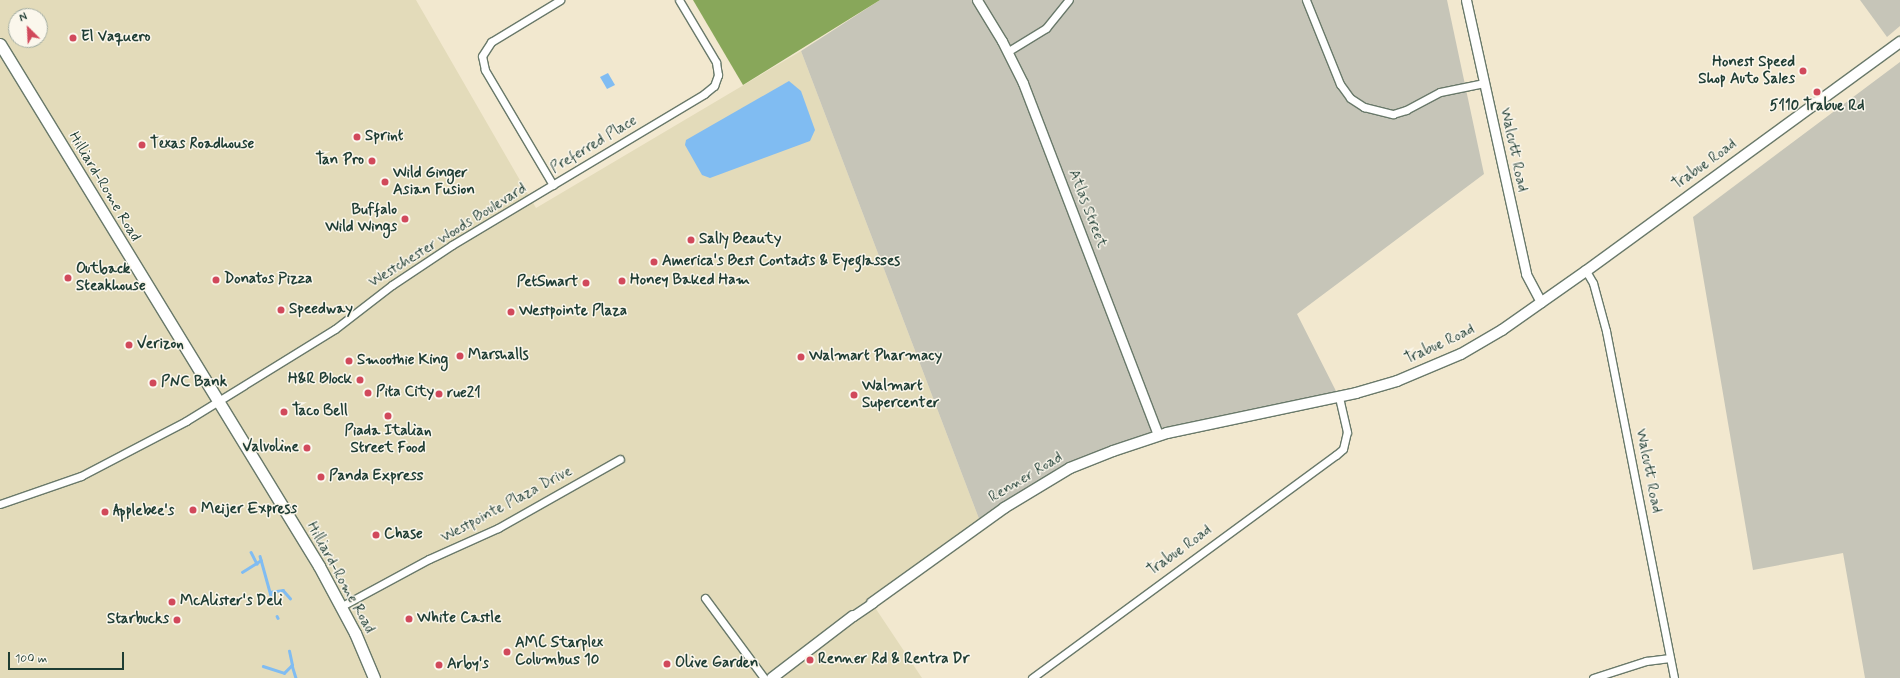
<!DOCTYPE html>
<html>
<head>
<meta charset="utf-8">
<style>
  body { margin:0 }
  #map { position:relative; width:1900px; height:678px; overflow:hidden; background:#f2e8cf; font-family:Mynerve,sans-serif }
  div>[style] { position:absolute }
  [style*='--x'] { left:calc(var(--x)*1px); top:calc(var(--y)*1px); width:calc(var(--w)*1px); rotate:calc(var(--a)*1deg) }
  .built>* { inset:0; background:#e3dbba }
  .industrial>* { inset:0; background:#c6c5b8 }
  .forest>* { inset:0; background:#88a75a }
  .water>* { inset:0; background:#80bcf2 }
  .stream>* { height:2.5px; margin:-1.25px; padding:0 1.25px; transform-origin:1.25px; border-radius:1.25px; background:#80bcf2 }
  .roads { filter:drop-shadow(1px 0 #69796a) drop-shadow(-1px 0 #69796a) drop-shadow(0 1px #69796a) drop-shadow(0 -1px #69796a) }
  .minor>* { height:7px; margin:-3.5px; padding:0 3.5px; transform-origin:3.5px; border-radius:3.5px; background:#fff }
  .tertiary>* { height:9px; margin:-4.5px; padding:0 4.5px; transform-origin:4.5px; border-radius:4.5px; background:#fff }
  .secondary>* { height:10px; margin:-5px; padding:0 5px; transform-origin:5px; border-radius:5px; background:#fff }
  .primary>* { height:11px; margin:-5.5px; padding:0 5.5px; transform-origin:5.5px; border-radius:5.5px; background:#fff }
  .dots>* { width:11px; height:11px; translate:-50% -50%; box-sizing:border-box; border:2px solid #fbf7ec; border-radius:50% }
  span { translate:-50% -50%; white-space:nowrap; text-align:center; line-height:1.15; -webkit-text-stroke:3px #fbf7ec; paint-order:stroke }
  .poi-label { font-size:15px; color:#1f3d34; font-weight:700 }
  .left { translate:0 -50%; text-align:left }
  .right { translate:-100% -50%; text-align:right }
  .street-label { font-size:15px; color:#1f3d34 }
  .north { position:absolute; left:8px; top:8px; width:40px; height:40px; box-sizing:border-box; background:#fbf7ec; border:1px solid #a3ada2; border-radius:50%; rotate:336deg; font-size:11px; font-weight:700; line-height:16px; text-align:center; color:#1f3d34 }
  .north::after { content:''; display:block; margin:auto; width:14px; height:18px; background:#d1495b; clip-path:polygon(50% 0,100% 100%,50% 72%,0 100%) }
  .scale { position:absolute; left:8px; top:652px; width:116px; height:18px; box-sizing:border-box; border:2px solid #1f3d34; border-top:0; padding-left:5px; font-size:12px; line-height:14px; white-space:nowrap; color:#1f3d34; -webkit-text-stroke:3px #fbf7ec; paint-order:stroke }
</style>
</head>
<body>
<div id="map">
  <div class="built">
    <i style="clip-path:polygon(evenodd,0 0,416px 0,536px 208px,801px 51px,981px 524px,872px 603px,922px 678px,0 678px,0 0,16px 16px,40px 16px,40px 40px,16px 40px,16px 16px)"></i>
  </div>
  <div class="industrial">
    <i style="clip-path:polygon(880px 0,1447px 0,1484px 174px,1297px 314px,1339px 397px,1167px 433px,1070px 468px,981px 524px,801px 51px)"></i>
    <i style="clip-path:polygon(1860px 0,1900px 0,1900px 26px,1887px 37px)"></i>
    <i style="clip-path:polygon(1900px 62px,1900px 678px,1865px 678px,1843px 553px,1753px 570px,1693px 217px)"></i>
  </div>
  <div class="forest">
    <i style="clip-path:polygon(693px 0,880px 0,743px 85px)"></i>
  </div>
  <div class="water">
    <i style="clip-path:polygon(608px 73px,615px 85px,607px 89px,600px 77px)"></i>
    <i style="clip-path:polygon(789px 81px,801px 91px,815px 130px,810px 141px,710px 178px,702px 175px,685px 145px,686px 140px)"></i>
  </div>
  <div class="stream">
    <i style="--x:251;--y:552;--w:13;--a:63"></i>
    <i style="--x:260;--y:556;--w:49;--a:74.5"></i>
    <i style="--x:242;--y:572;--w:22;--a:-32"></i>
    <i style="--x:270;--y:592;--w:13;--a:-9"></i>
    <i style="--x:283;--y:590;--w:11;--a:49"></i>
    <i style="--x:277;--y:616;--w:2;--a:63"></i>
    <i style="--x:292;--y:665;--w:14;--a:73"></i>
    <i style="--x:263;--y:666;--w:22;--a:18"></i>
    <i style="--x:284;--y:673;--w:11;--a:-45"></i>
    <i style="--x:292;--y:665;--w:14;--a:-102"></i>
  </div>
  <div class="roads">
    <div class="minor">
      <i style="--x:1306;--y:0;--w:91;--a:68"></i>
      <i style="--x:1340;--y:84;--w:17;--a:54"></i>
      <i style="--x:1350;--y:98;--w:17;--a:33"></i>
      <i style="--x:1364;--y:107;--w:30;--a:14"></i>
      <i style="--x:1393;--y:114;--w:14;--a:-17"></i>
      <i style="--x:1406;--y:110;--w:38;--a:-28"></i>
      <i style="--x:1440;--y:92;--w:45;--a:-11.6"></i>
      <i style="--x:1007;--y:52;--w:46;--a:-31.6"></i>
      <i style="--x:1046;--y:28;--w:36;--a:-51"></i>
      <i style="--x:553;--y:185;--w:134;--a:-120.6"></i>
      <i style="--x:485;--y:70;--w:14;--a:-102"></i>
      <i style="--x:482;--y:56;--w:17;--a:-57"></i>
      <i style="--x:491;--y:42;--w:81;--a:-31.3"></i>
      <i style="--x:1586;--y:271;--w:14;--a:60"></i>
      <i style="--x:1593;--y:283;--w:50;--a:74.8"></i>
      <i style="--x:1606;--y:331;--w:354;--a:78.9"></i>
      <i style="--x:0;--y:504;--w:86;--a:-19.1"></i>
      <i style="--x:81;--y:476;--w:119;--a:-27.6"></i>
      <i style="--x:186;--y:421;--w:175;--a:-31.7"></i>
      <i style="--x:335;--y:329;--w:72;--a:-37.7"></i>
      <i style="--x:392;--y:285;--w:72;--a:-33.7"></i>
      <i style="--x:452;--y:245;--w:294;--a:-30.9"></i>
      <i style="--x:704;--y:94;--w:13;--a:-39"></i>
      <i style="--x:714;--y:86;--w:12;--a:-70"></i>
      <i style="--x:718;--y:75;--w:13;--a:-99"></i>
      <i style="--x:716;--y:62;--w:72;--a:-120.8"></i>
      <i style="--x:705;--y:598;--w:99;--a:53.6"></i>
      <i style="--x:342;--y:606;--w:99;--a:-28.4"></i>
      <i style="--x:429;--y:559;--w:76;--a:-24.2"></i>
      <i style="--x:498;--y:528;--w:140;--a:-29.5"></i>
      <i style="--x:1032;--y:678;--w:377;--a:-36.3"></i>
      <i style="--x:1336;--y:455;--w:9;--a:-41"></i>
      <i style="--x:1343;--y:449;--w:17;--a:-77"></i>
      <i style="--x:1347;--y:432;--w:36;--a:-103"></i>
      <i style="--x:1593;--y:678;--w:56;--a:-17.8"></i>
      <i style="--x:1646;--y:661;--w:24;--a:-7"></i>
    </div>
    <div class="tertiary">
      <i style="--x:977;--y:0;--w:48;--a:58.6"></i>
      <i style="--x:1002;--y:41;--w:47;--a:63.4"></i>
      <i style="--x:1023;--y:83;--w:377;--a:69"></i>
      <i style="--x:1466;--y:0;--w:280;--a:77.6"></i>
      <i style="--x:1526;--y:274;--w:32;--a:62"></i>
      <i style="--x:853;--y:616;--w:23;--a:-34"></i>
    </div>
    <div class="secondary">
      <i style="--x:872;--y:603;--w:163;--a:-35.7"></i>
      <i style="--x:1004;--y:508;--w:77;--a:-31.2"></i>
      <i style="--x:1070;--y:468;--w:46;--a:-21.6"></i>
      <i style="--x:1113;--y:451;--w:57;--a:-18.4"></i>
      <i style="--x:1167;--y:433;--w:193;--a:-11.9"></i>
      <i style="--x:1356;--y:393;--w:43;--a:-16.3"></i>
      <i style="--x:1397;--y:381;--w:69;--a:-22.9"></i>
      <i style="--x:1461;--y:354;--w:48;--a:-30.3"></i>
      <i style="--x:1502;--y:330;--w:103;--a:-35.1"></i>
      <i style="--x:1586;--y:271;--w:389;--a:-36.1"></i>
      <i style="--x:772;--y:678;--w:102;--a:-37.4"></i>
    </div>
    <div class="primary">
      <i style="--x:0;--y:44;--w:612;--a:58.57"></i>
      <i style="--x:319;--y:566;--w:76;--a:61.8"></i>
      <i style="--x:355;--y:633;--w:49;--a:67.1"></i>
    </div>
  </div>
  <div class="dots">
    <i style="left:73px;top:38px;background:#d1495b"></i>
    <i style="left:1803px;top:71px;background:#d1495b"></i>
    <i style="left:1817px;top:92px;background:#d1495b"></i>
    <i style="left:357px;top:137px;background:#d1495b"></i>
    <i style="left:142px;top:145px;background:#d1495b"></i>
    <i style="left:372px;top:161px;background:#d1495b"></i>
    <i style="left:385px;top:182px;background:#d1495b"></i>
    <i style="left:405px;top:219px;background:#d1495b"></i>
    <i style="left:691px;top:240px;background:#d1495b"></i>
    <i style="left:654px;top:262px;background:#d1495b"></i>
    <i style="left:68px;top:278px;background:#d1495b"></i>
    <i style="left:216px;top:280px;background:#d1495b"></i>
    <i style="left:622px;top:281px;background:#d1495b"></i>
    <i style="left:586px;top:283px;background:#d1495b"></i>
    <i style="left:281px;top:310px;background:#d1495b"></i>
    <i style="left:511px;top:312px;background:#d1495b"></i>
    <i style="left:129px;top:345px;background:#d1495b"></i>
    <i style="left:460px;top:356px;background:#d1495b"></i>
    <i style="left:801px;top:357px;background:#d1495b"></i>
    <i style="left:349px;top:361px;background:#d1495b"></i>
    <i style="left:360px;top:380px;background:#d1495b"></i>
    <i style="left:153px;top:383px;background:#d1495b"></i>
    <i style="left:368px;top:393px;background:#d1495b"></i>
    <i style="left:439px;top:394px;background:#d1495b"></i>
    <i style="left:854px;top:395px;background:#d1495b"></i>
    <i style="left:284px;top:412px;background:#d1495b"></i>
    <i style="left:388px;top:416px;background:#d1495b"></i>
    <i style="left:307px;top:448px;background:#d1495b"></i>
    <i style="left:321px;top:477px;background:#d1495b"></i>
    <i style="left:193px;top:510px;background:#d1495b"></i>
    <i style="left:105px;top:512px;background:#d1495b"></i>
    <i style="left:376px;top:535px;background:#d1495b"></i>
    <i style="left:172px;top:602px;background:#d1495b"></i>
    <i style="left:409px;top:619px;background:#d1495b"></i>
    <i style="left:177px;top:620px;background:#d1495b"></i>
    <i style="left:507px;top:652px;background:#d1495b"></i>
    <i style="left:810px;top:660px;background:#d1495b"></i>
    <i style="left:667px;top:664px;background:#d1495b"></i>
    <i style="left:439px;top:665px;background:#d1495b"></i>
  </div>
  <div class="poi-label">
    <span class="left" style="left:81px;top:38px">El Vaquero</span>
    <span class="right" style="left:1795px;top:71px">Honest Speed<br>Shop Auto Sales</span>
    <span style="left:1817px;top:107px">5110 Trabue Rd</span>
    <span class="left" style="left:365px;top:137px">Sprint</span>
    <span class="left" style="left:150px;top:145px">Texas Roadhouse</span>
    <span class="right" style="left:364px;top:161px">Tan Pro</span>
    <span class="left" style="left:393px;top:182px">Wild Ginger<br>Asian Fusion</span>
    <span class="right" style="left:397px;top:219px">Buffalo<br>Wild Wings</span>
    <span class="left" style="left:699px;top:240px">Sally Beauty</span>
    <span class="left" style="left:662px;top:262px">America's Best Contacts &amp; Eyeglasses</span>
    <span class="left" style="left:76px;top:278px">Outback<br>Steakhouse</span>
    <span class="left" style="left:224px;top:280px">Donatos Pizza</span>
    <span class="left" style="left:630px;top:281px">Honey Baked Ham</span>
    <span class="right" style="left:578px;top:283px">PetSmart</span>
    <span class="left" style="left:289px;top:310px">Speedway</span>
    <span class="left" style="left:519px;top:312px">Westpointe Plaza</span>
    <span class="left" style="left:137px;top:345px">Verizon</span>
    <span class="left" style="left:468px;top:356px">Marshalls</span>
    <span class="left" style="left:809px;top:357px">Walmart Pharmacy</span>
    <span class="left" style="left:357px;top:361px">Smoothie King</span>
    <span class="right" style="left:352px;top:380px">H&amp;R Block</span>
    <span class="left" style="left:161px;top:383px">PNC Bank</span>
    <span class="left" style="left:862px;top:395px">Walmart<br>Supercenter</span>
    <span class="left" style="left:376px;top:393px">Pita City</span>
    <span class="left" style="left:447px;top:394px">rue21</span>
    <span class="left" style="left:292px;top:412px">Taco Bell</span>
    <span style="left:388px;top:440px">Piada Italian<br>Street Food</span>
    <span class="right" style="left:299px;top:448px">Valvoline</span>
    <span class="left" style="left:329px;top:477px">Panda Express</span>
    <span class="left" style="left:201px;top:510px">Meijer Express</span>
    <span class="left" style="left:113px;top:512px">Applebee's</span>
    <span class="left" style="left:384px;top:535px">Chase</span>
    <span class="left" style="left:180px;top:602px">McAlister's Deli</span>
    <span class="left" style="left:417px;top:619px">White Castle</span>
    <span class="right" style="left:169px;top:620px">Starbucks</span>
    <span class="left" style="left:515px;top:652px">AMC Starplex<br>Columbus 10</span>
    <span class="left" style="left:818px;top:660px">Renner Rd &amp; Rentra Dr</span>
    <span class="left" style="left:675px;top:664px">Olive Garden</span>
    <span class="left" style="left:447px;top:665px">Arby's</span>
  </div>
  <div class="street-label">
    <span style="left:594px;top:145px;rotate:-31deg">Preferred Place</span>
    <span style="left:1513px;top:150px;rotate:78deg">Walcutt Road</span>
    <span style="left:1705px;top:165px;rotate:-36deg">Trabue Road</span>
    <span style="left:104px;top:187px;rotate:59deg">Hilliard-Rome Road</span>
    <span style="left:1087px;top:209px;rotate:69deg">Atlas Street</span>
    <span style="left:448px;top:236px;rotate:-32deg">Westchester Woods Boulevard</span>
    <span style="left:1440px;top:345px;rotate:-25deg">Trabue Road</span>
    <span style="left:1648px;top:471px;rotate:79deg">Walcutt Road</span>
    <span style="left:1026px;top:478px;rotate:-31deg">Renner Road</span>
    <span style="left:507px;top:505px;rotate:-28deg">Westpointe Plaza Drive</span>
    <span style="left:1180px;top:551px;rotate:-36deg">Trabue Road</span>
    <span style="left:340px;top:578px;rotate:61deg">Hilliard-Rome Road</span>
  </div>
  <div class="north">N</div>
  <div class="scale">100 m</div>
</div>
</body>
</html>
